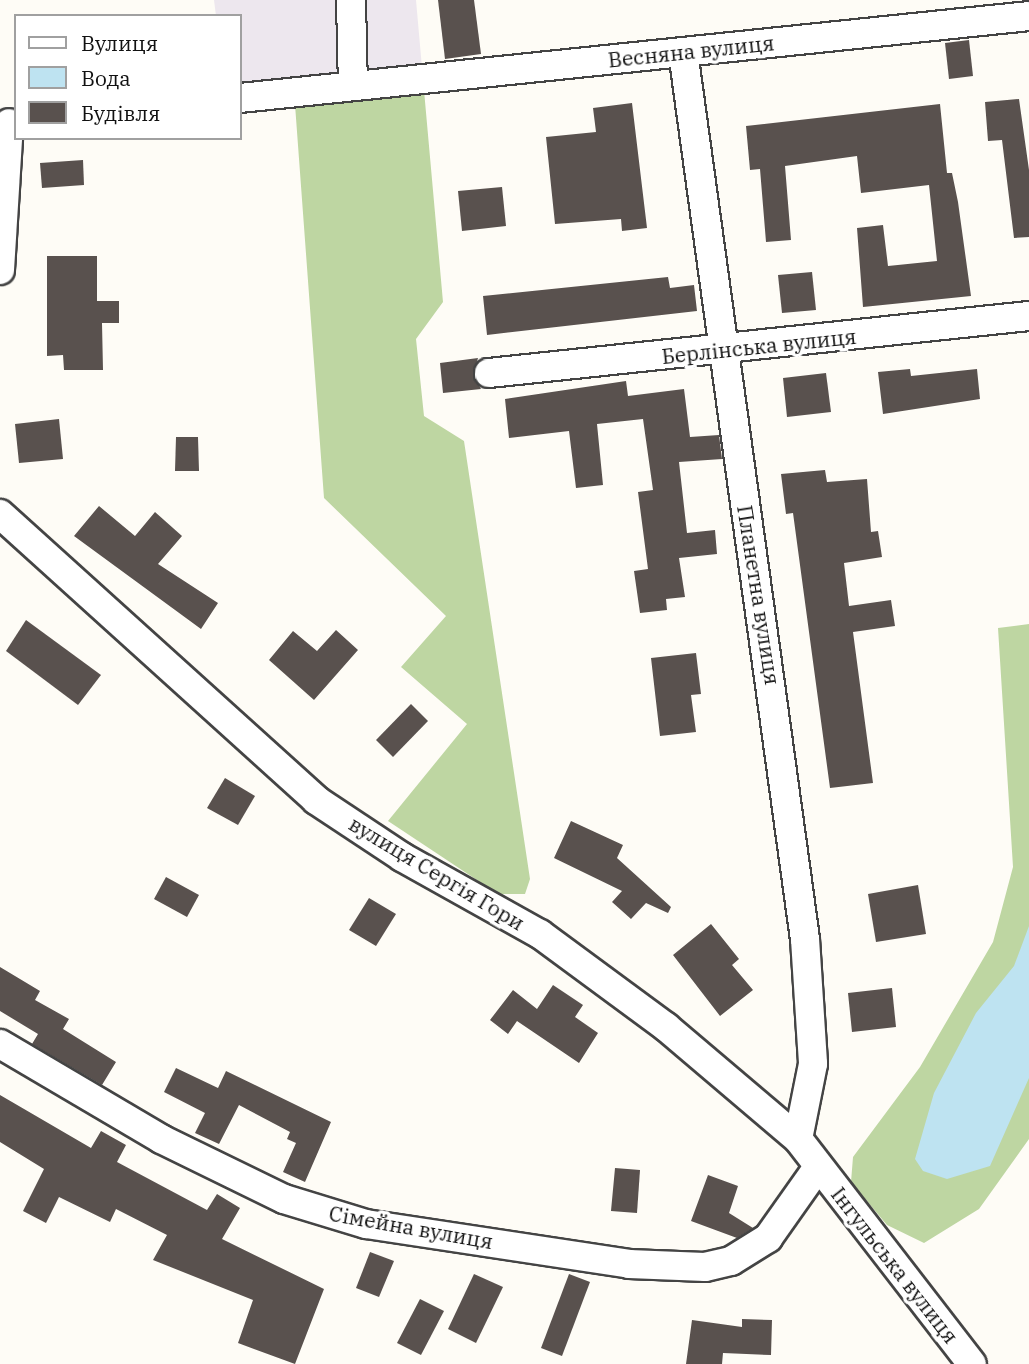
<!DOCTYPE html>
<html>
<head>
<meta charset="utf-8">
<style>
  body { margin:0 }
  #map { position:relative; width:1029px; height:1364px; overflow:hidden; background:#fefcf6; font-family:"IBM Plex Serif",serif }
  div>[style] { position:absolute }
  [style*='--x'] { left:calc(var(--x)*1px); top:calc(var(--y)*1px); width:calc(var(--w)*1px); rotate:calc(var(--a)*1deg) }
  .industrial>* { inset:0; background:#ede7ee }
  .forest>* { inset:0; background:#bed6a2 }
  .water>* { inset:0; background:#bee3f1 }
  .building>* { inset:0; background:#59514e }
  .roads { filter:drop-shadow(2px 0 #444) drop-shadow(-2px 0 #444) drop-shadow(0 2px #444) drop-shadow(0 -2px #444) }
  .minor>* { height:28px; margin:-14px; padding:0 14px; transform-origin:14px; border-radius:14px; background:#fff }
  span { translate:-50% -50%; white-space:nowrap; text-align:center; line-height:1.15; -webkit-text-stroke:7px #fff; paint-order:stroke }
  .street-label { font-size:21px; color:#111 }
  .legend { position:absolute; left:14px; top:14px; width:228px; height:126px; box-sizing:border-box; background:#fff; border:2px solid #a0a0a0; margin:0; padding:9px 12px; list-style:none; font-size:21px; color:#111 }
  .legend li { display:flex; align-items:center; gap:14px; height:35px }
  .legend b { width:35px; border:2px solid #a0a0a0 }
</style>
</head>
<body>
<div id="map">
  <div class="industrial">
    <i style="clip-path:polygon(214px 0,416px 0,423px 79px,240px 98px,240px 16px,216px 16px)"></i>
  </div>
  <div class="forest">
    <i style="clip-path:polygon(423px 79px,443px 302px,416px 339px,424px 416px,464px 441px,530px 879px,525px 894px,498px 894px,388px 821px,467px 724px,401px 667px,446px 616px,324px 498px,294px 91px)"></i>
    <i style="clip-path:polygon(1029px 624px,1029px 1139px,979px 1209px,924px 1243px,887px 1225px,851px 1182px,853px 1157px,920px 1067px,993px 942px,1013px 867px,998px 628px)"></i>
  </div>
  <div class="water">
    <i style="clip-path:polygon(1029px 926px,1029px 1078px,990px 1166px,947px 1179px,923px 1171px,915px 1159px,934px 1093px,976px 1013px,1014px 966px)"></i>
  </div>
  <div class="building">
    <i style="clip-path:polygon(438px 0,474px 0,481px 54px,445px 59px)"></i>
    <i style="clip-path:polygon(969px 40px,973px 76px,949px 79px,945px 43px)"></i>
    <i style="clip-path:polygon(1019px 99px,1029px 170px,1029px 237px,1014px 238px,1002px 140px,988px 141px,985px 102px)"></i>
    <i style="clip-path:polygon(632px 103px,647px 228px,622px 231px,621px 219px,555px 224px,546px 137px,596px 132px,593px 108px)"></i>
    <i style="clip-path:polygon(940px 104px,947px 173px,952px 173px,958px 202px,971px 296px,863px 307px,857px 228px,883px 225px,888px 266px,937px 261px,929px 185px,861px 193px,857px 156px,785px 166px,791px 240px,766px 242px,760px 169px,750px 170px,746px 126px)"></i>
    <i style="clip-path:polygon(83px 160px,84px 185px,42px 188px,40px 163px)"></i>
    <i style="clip-path:polygon(502px 187px,506px 226px,462px 231px,458px 191px)"></i>
    <i style="clip-path:polygon(47px 256px,97px 256px,97px 301px,119px 301px,119px 323px,102px 323px,103px 370px,64px 370px,63px 355px,47px 356px)"></i>
    <i style="clip-path:polygon(812px 272px,816px 310px,782px 313px,778px 275px)"></i>
    <i style="clip-path:polygon(668px 277px,670px 288px,694px 285px,697px 311px,487px 335px,483px 296px)"></i>
    <i style="clip-path:polygon(478px 358px,473px 375px,481px 389px,443px 393px,440px 363px)"></i>
    <i style="clip-path:polygon(910px 369px,911px 376px,977px 369px,980px 399px,883px 414px,878px 372px)"></i>
    <i style="clip-path:polygon(826px 373px,831px 412px,787px 417px,783px 378px)"></i>
    <i style="clip-path:polygon(626px 381px,628px 396px,684px 389px,690px 437px,719px 435px,722px 459px,679px 462px,687px 533px,715px 530px,717px 554px,679px 558px,685px 597px,666px 599px,667px 610px,640px 613px,634px 571px,648px 569px,638px 492px,653px 490px,643px 419px,597px 424px,603px 485px,576px 488px,569px 431px,509px 438px,505px 399px)"></i>
    <i style="clip-path:polygon(59px 419px,63px 459px,19px 463px,15px 424px)"></i>
    <i style="clip-path:polygon(176px 437px,198px 437px,199px 471px,175px 471px)"></i>
    <i style="clip-path:polygon(825px 470px,827px 482px,867px 479px,871px 532px,878px 531px,882px 557px,844px 563px,849px 606px,891px 600px,895px 626px,853px 632px,873px 783px,830px 788px,793px 513px,786px 514px,781px 474px)"></i>
    <i style="clip-path:polygon(99px 506px,135px 536px,155px 512px,182px 536px,158px 564px,218px 603px,201px 629px,74px 536px)"></i>
    <i style="clip-path:polygon(26px 620px,101px 675px,78px 705px,6px 651px)"></i>
    <i style="clip-path:polygon(336px 630px,358px 650px,314px 700px,269px 660px,293px 631px,317px 651px)"></i>
    <i style="clip-path:polygon(696px 653px,701px 694px,691px 695px,696px 732px,660px 736px,651px 658px)"></i>
    <i style="clip-path:polygon(411px 704px,428px 721px,393px 757px,376px 740px)"></i>
    <i style="clip-path:polygon(225px 778px,255px 796px,238px 825px,207px 808px)"></i>
    <i style="clip-path:polygon(571px 821px,623px 845px,617px 858px,671px 907px,668px 913px,646px 903px,631px 919px,612px 902px,622px 891px,554px 858px)"></i>
    <i style="clip-path:polygon(166px 877px,199px 895px,187px 917px,154px 899px)"></i>
    <i style="clip-path:polygon(918px 885px,926px 934px,876px 942px,868px 894px)"></i>
    <i style="clip-path:polygon(369px 898px,396px 914px,376px 946px,349px 930px)"></i>
    <i style="clip-path:polygon(711px 924px,739px 959px,732px 965px,753px 990px,720px 1016px,673px 955px)"></i>
    <i style="clip-path:polygon(0 967px,40px 991px,35px 1000px,69px 1019px,63px 1029px,116px 1062px,102px 1085px,32px 1044px,38px 1034px,0 1011px)"></i>
    <i style="clip-path:polygon(553px 985px,583px 1005px,575px 1017px,598px 1033px,579px 1063px,517px 1021px,508px 1034px,490px 1020px,513px 990px,537px 1009px)"></i>
    <i style="clip-path:polygon(892px 988px,896px 1027px,852px 1032px,848px 993px)"></i>
    <i style="clip-path:polygon(176px 1068px,218px 1088px,226px 1071px,331px 1122px,305px 1182px,283px 1172px,296px 1143px,287px 1139px,290px 1132px,239px 1105px,219px 1144px,195px 1133px,205px 1113px,164px 1092px)"></i>
    <i style="clip-path:polygon(0 1095px,91px 1148px,101px 1131px,126px 1145px,117px 1162px,207px 1210px,217px 1194px,240px 1208px,222px 1239px,324px 1289px,295px 1364px,238px 1343px,253px 1300px,153px 1260px,167px 1235px,116px 1209px,110px 1222px,59px 1197px,46px 1223px,23px 1211px,44px 1169px,0 1142px)"></i>
    <i style="clip-path:polygon(615px 1168px,640px 1170px,637px 1213px,611px 1211px)"></i>
    <i style="clip-path:polygon(708px 1175px,738px 1186px,729px 1213px,753px 1228px,737px 1238px,691px 1221px)"></i>
    <i style="clip-path:polygon(370px 1252px,394px 1261px,379px 1297px,356px 1288px)"></i>
    <i style="clip-path:polygon(474px 1274px,503px 1287px,476px 1343px,448px 1329px)"></i>
    <i style="clip-path:polygon(569px 1274px,590px 1282px,562px 1356px,541px 1348px)"></i>
    <i style="clip-path:polygon(420px 1299px,444px 1311px,421px 1355px,397px 1343px)"></i>
    <i style="clip-path:polygon(742px 1319px,772px 1320px,771px 1355px,723px 1353px,722px 1364px,686px 1364px,692px 1320px,742px 1327px)"></i>
  </div>
  <div class="roads">
    <div class="minor">
      <i style="--x:351;--y:0;--w:85;--a:88.7"></i>
      <i style="--x:683;--y:52;--w:895;--a:82.17"></i>
      <i style="--x:805;--y:939;--w:125;--a:86.3"></i>
      <i style="--x:813;--y:1064;--w:76;--a:101.3"></i>
      <i style="--x:240;--y:98;--w:793;--a:-5.93"></i>
      <i style="--x:0;--y:270;--w:147;--a:-86.5"></i>
      <i style="--x:489;--y:373;--w:543;--a:-6.03"></i>
      <i style="--x:0;--y:514;--w:426;--a:42.1"></i>
      <i style="--x:316;--y:800;--w:103;--a:33.5"></i>
      <i style="--x:402;--y:857;--w:158;--a:29.2"></i>
      <i style="--x:540;--y:934;--w:157;--a:36.4"></i>
      <i style="--x:666;--y:1027;--w:173;--a:40.3"></i>
      <i style="--x:798;--y:1139;--w:284;--a:52.3"></i>
      <i style="--x:0;--y:1044;--w:187;--a:30.5"></i>
      <i style="--x:161;--y:1139;--w:137;--a:26"></i>
      <i style="--x:284;--y:1199;--w:86;--a:17"></i>
      <i style="--x:366;--y:1224;--w:266;--a:8.6"></i>
      <i style="--x:629;--y:1264;--w:76;--a:2.3"></i>
      <i style="--x:705;--y:1267;--w:27;--a:-13"></i>
      <i style="--x:731;--y:1261;--w:44;--a:-31.9"></i>
      <i style="--x:768;--y:1238;--w:87;--a:-54.8"></i>
    </div>
  </div>
  <div class="street-label">
    <span style="left:691px;top:51px;rotate:-6deg">Весняна вулиця</span>
    <span style="left:759px;top:346px;rotate:-6deg">Берлінська вулиця</span>
    <span style="left:759px;top:595px;rotate:81deg">Планетна вулиця</span>
    <span style="left:437px;top:873px;rotate:31deg">вулиця Сергія Гори</span>
    <span style="left:411px;top:1227px;rotate:10deg">Сімейна вулиця</span>
    <span style="left:895px;top:1265px;rotate:52deg">Інгульська вулиця</span>
  </div>
  <ul class="legend">
  <li><b style="height:9px;background:#fff"></b>Вулиця</li>
  <li><b style="height:19px;background:#bee3f1"></b>Вода</li>
  <li><b style="height:19px;background:#59514e"></b>Будівля</li>
  </ul>
</div>
</body>
</html>
